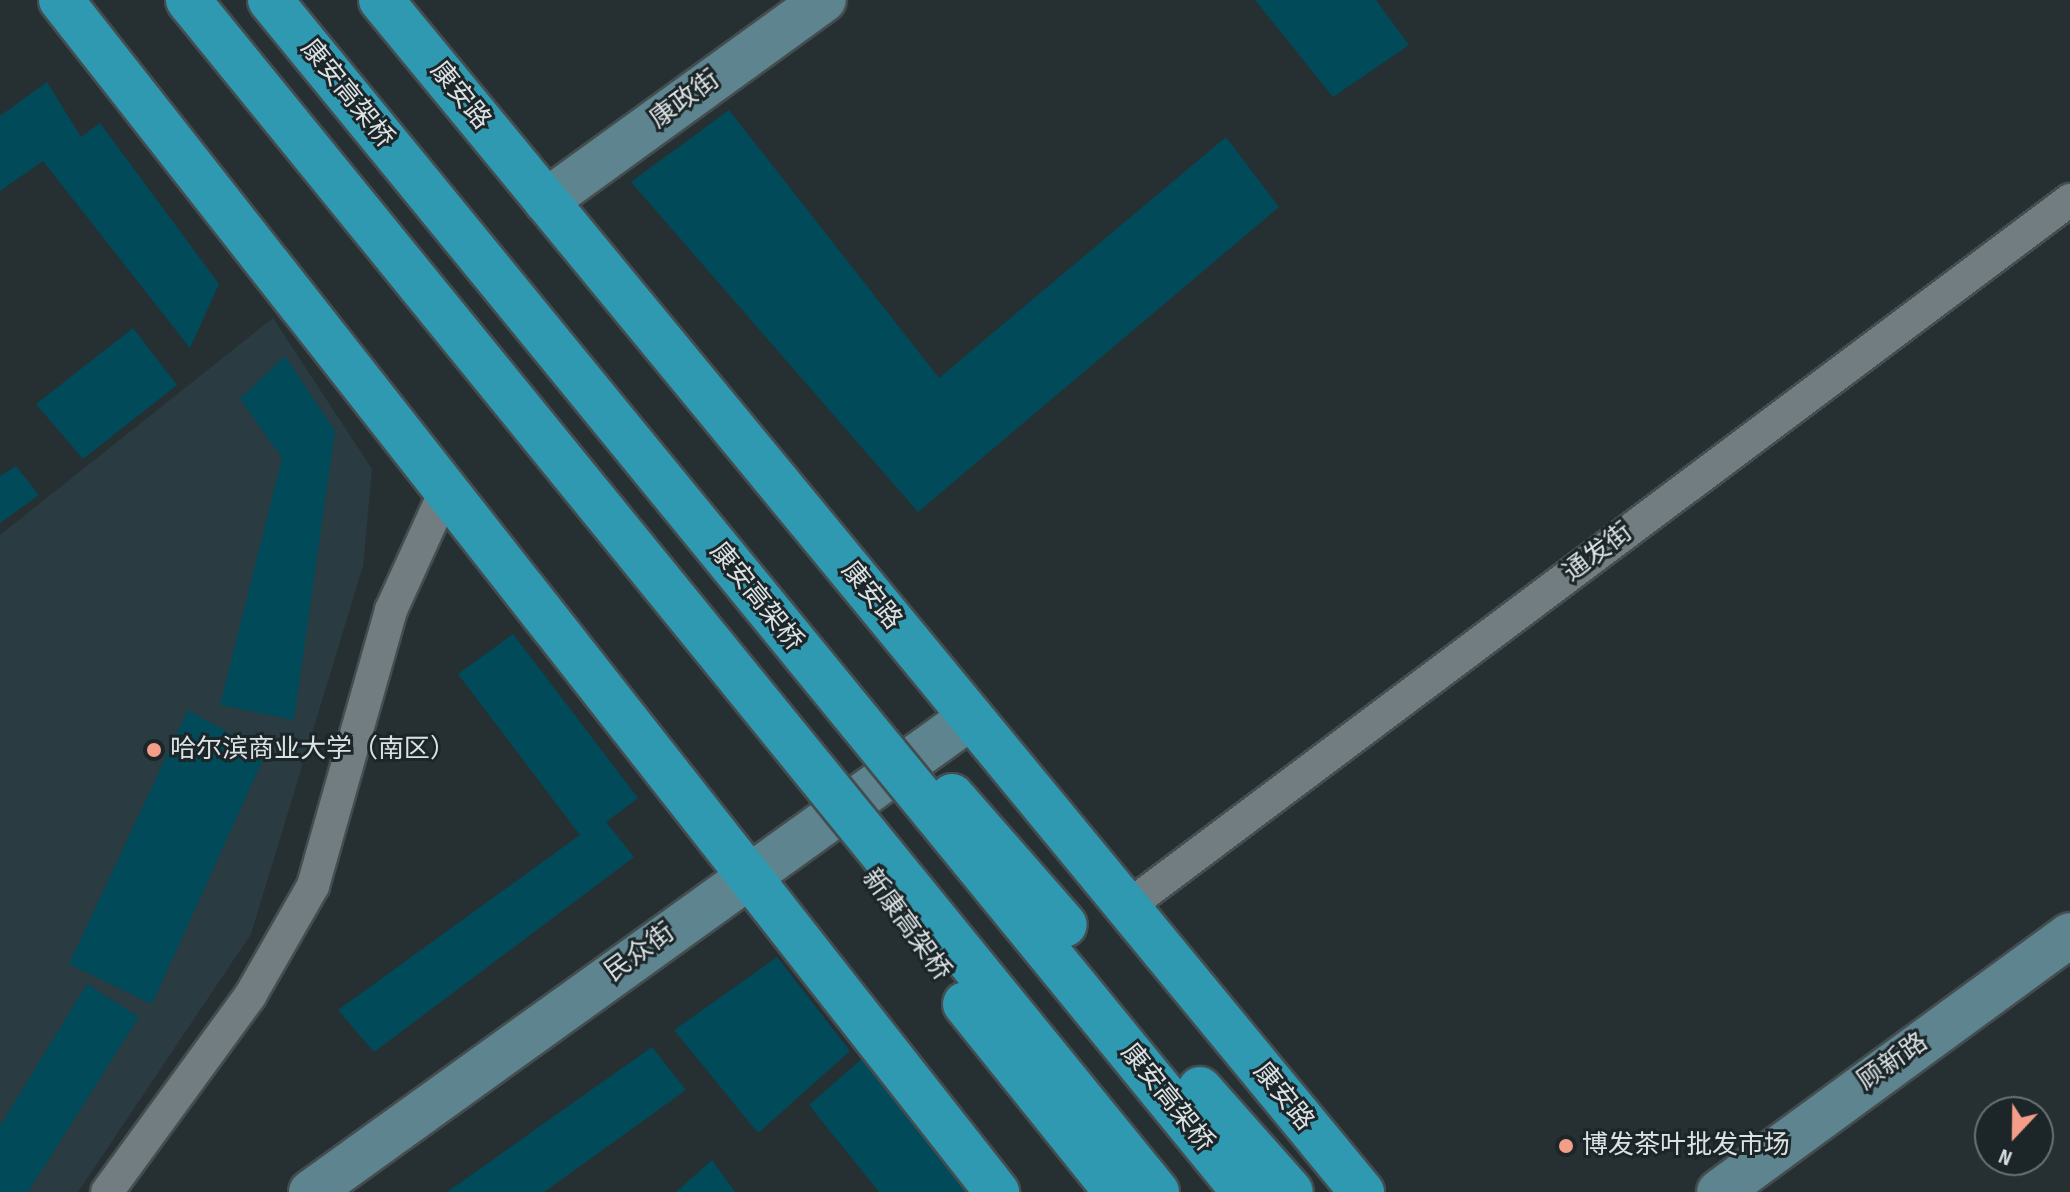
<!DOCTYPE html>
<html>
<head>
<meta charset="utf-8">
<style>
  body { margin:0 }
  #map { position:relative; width:2070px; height:1192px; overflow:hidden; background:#263033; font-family:"Sofia Sans Condensed","Noto Sans SC",sans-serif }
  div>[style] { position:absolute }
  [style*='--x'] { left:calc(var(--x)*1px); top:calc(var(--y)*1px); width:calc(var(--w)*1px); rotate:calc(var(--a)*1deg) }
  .built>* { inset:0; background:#2a3b41 }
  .building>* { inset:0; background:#004a59 }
  .roads { filter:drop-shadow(2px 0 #444d4f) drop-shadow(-2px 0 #444d4f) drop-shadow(0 2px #444d4f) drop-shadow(0 -2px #444d4f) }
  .street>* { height:32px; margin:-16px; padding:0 16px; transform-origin:16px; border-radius:16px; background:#717d80 }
  .secondary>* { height:44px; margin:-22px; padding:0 22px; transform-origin:22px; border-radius:22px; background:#5e858f }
  .highway>* { height:44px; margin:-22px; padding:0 22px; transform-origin:22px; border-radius:22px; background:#3099b2 }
  .bridges { filter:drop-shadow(2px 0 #444d4f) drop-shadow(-2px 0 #444d4f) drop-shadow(0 2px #444d4f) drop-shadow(0 -2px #444d4f) }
  .highway-bridge>* { height:44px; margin:-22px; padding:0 22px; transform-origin:22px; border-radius:22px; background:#3099b2 }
  .dots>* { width:22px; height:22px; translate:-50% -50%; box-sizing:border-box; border:4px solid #1c2629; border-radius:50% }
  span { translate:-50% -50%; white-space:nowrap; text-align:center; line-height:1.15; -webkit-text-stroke:6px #1c2629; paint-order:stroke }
  .street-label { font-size:26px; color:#dce2e4 }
  .poi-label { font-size:26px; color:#dce2e4 }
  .left { translate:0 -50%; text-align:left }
  .north { position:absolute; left:1974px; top:1096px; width:80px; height:80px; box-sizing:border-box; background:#1c2629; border:2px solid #697174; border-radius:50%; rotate:202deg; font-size:22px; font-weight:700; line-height:32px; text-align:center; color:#dce2e4 }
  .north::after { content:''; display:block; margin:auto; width:28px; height:36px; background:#f49e89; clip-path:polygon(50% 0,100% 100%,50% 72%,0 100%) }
</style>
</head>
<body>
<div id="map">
  <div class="built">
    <i style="clip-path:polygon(273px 318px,372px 469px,363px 566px,251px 934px,78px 1192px,0 1192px,0 535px)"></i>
  </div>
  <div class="building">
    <i style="clip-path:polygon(1255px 0,1376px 0,1409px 45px,1333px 97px)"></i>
    <i style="clip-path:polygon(47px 82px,81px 137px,100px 123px,219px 284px,190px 348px,43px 161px,0 191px,0 116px)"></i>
    <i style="clip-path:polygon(729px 110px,939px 378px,1226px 137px,1279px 207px,918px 512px,631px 182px)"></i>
    <i style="clip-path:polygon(133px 328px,177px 385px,83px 459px,36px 404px)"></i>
    <i style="clip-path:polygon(285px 356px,335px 431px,294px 720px,220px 705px,282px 458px,240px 399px)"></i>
    <i style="clip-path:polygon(16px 466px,39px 495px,0 523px,0 476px)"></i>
    <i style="clip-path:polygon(513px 634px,638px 798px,606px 822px,634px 857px,374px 1052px,338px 1010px,580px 835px,458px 674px)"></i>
    <i style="clip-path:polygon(188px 710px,266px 753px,152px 1004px,69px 964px)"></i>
    <i style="clip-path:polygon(777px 957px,850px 1051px,758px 1133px,674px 1030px)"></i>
    <i style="clip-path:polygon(87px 984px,139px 1017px,28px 1192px,0 1192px,0 1126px)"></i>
    <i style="clip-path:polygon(652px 1047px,686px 1090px,544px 1192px,447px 1192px)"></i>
    <i style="clip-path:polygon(864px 1057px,971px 1192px,879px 1192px,809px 1105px)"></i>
    <i style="clip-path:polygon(712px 1160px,735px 1192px,676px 1192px)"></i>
  </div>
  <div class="roads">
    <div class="street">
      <i style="--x:1127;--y:907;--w:1179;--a:-36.86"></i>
      <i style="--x:107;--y:1192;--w:243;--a:-53.9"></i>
      <i style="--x:250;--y:996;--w:127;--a:-60.2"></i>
      <i style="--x:313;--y:886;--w:287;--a:-74.2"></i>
      <i style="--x:391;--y:610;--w:135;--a:-65.5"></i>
    </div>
    <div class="secondary">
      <i style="--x:546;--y:201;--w:343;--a:-35.9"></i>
      <i style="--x:311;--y:1192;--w:813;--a:-35.74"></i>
      <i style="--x:1719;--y:1192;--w:435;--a:-36.2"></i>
    </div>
    <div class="highway">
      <i style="--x:61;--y:0;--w:1516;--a:51.86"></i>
      <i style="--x:381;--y:0;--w:1544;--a:50.55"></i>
    </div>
  </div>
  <div class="bridges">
    <div class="highway-bridge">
      <i style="--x:188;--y:0;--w:1536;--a:50.89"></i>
      <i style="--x:270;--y:0;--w:1539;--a:50.75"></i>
      <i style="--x:952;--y:796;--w:171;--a:48.8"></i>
      <i style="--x:965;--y:1004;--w:241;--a:51.2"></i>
      <i style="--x:1200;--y:1089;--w:137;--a:48.5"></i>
    </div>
  </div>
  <div class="dots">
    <i style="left:154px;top:750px;background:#f49e89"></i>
    <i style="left:1566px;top:1146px;background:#f49e89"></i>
  </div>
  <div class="street-label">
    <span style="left:347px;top:94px;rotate:51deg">康安高架桥</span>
    <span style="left:460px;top:96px;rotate:51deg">康安路</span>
    <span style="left:685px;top:100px;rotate:-36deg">康政街</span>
    <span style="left:1598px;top:553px;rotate:-37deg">通发街</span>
    <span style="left:871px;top:596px;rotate:51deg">康安路</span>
    <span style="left:756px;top:597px;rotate:51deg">康安高架桥</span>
    <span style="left:906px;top:925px;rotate:54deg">新康高架桥</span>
    <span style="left:640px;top:953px;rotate:-36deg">民众街</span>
    <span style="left:1893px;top:1062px;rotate:-35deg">顾新路</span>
    <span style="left:1283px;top:1097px;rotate:51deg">康安路</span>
    <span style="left:1167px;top:1098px;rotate:51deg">康安高架桥</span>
  </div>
  <div class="poi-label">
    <span class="left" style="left:170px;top:750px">哈尔滨商业大学（南区）</span>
    <span class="left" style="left:1582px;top:1146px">博发茶叶批发市场</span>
  </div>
  <div class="north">N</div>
</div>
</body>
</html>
